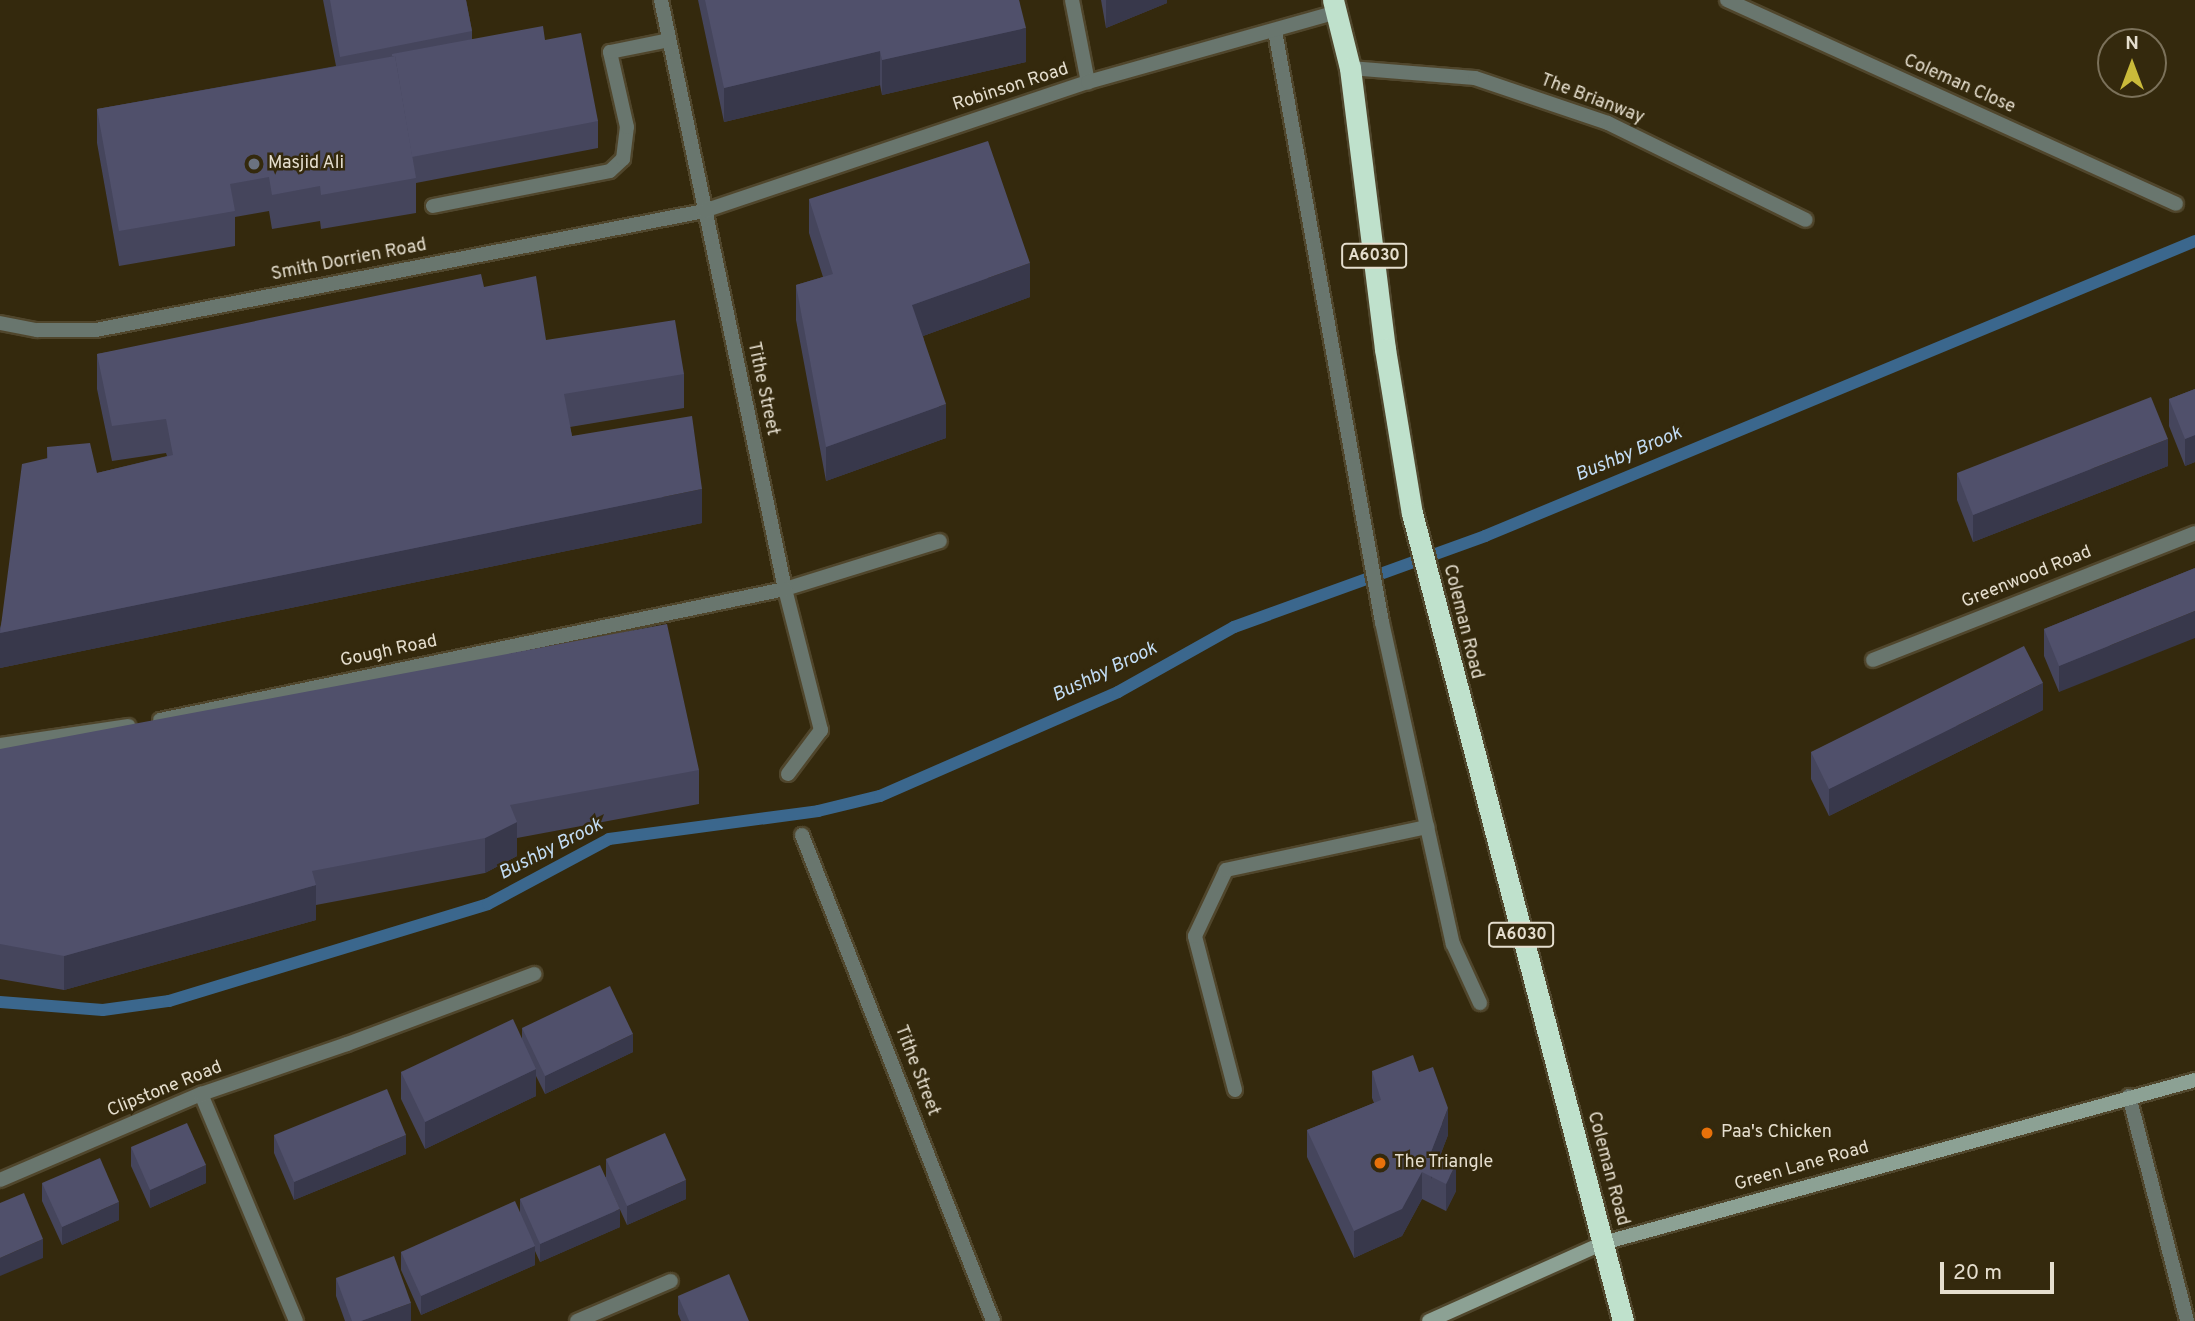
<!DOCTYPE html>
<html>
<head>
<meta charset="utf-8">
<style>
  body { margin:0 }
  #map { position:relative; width:2195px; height:1321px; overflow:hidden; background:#34290d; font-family:Overpass,sans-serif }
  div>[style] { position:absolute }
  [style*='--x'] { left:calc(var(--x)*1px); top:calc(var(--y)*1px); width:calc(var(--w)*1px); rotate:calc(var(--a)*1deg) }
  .stream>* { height:12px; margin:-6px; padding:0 6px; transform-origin:6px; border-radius:6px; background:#3b678d }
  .roads { filter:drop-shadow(2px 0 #50462c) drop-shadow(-2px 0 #50462c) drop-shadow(0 2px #50462c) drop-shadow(0 -2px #50462c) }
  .lane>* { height:14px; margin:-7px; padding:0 7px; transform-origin:7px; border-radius:7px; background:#69766e }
  .street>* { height:14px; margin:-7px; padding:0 7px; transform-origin:7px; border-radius:7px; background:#69766e }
  .secondary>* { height:14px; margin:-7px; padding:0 7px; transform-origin:7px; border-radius:7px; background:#8ca194 }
  .highway>* { height:21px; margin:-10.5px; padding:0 10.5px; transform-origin:10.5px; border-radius:10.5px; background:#bfe1cc }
  .wall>* { inset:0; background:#45455c }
  .shaded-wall>* { inset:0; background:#38384b }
  .building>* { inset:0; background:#50506b }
  .dots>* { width:19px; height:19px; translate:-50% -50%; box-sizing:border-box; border:4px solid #34290d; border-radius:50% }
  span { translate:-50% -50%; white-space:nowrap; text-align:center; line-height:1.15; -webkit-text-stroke:5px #34290d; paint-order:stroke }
  .shield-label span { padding:2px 5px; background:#34290d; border:2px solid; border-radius:5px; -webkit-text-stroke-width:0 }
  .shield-label { font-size:16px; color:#e5dece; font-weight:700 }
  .street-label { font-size:18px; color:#e5dece }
  .poi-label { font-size:18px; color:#e5dece }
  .left { translate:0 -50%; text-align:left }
  .water-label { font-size:19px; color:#c3ddf5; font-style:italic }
  .north { position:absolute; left:2097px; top:28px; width:70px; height:70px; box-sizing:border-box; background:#34290d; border:2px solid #7b715a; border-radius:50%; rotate:0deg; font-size:19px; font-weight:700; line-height:28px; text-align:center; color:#e5dece }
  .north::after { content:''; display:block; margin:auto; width:24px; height:32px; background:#caba3a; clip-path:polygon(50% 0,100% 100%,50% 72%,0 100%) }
  .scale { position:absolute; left:1940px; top:1262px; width:114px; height:32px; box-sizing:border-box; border:4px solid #e5dece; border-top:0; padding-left:9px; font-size:21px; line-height:24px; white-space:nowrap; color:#e5dece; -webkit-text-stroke:5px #34290d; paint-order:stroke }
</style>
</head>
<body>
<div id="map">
  <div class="stream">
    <i style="--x:0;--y:1002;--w:103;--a:4.4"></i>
    <i style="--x:103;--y:1010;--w:67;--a:-7.8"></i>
    <i style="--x:169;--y:1001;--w:333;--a:-16.9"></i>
    <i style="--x:488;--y:904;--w:137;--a:-28.2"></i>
    <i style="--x:609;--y:839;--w:211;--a:-7.6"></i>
    <i style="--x:818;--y:811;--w:64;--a:-13.6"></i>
    <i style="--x:880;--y:796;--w:260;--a:-23.6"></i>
    <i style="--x:1118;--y:692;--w:133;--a:-29.3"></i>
    <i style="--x:1234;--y:627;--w:267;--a:-19.9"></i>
    <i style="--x:1485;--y:536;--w:769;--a:-22.56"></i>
  </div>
  <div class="roads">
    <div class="lane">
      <i style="--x:433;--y:206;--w:180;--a:-11.2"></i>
      <i style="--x:610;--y:171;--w:18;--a:-43"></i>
      <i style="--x:623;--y:159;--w:32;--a:-83"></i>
      <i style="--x:627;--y:127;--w:77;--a:-102.8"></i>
      <i style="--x:610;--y:52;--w:60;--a:-11.5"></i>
      <i style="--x:785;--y:589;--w:162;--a:-17.2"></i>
      <i style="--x:347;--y:1044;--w:200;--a:-20.5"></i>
      <i style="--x:1235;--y:1090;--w:159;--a:-104.6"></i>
      <i style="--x:1195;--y:936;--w:73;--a:-64.8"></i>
      <i style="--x:1226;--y:870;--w:206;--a:-12.1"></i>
    </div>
    <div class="street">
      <i style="--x:661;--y:0;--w:602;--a:78.11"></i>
      <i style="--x:785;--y:589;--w:146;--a:75.7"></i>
      <i style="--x:821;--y:730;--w:55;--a:126.9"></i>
      <i style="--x:1072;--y:0;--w:84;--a:79"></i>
      <i style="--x:1727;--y:0;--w:493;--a:24.4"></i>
      <i style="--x:1275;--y:31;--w:601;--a:79.74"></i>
      <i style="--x:1382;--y:622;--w:330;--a:77.6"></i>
      <i style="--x:1453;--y:944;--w:65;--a:65.4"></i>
      <i style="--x:1350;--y:68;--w:125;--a:4.6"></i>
      <i style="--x:1475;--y:78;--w:140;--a:18.7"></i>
      <i style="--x:1608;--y:123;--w:220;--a:26.1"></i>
      <i style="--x:0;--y:323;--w:38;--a:11"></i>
      <i style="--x:37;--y:330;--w:59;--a:0"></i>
      <i style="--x:96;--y:330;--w:620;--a:-11.07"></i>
      <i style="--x:704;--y:211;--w:405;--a:-18.6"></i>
      <i style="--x:1088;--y:82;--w:255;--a:-15.7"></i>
      <i style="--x:1873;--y:660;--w:346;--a:-21.5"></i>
      <i style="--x:160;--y:720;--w:639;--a:-11.84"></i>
      <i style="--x:0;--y:745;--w:130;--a:-8.4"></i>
      <i style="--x:802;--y:835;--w:522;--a:68.54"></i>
      <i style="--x:201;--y:1094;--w:246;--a:67.3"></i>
      <i style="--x:2129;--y:1096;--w:232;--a:75.5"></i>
      <i style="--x:0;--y:1180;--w:219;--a:-23.2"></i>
      <i style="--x:201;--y:1094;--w:154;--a:-18.9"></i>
      <i style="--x:577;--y:1321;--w:102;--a:-23.1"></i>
    </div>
    <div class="secondary">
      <i style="--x:1429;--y:1321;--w:191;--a:-24.1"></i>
      <i style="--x:1603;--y:1243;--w:614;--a:-15.39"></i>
    </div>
    <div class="highway">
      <i style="--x:1333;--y:0;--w:70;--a:76"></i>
      <i style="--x:1350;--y:68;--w:283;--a:82.9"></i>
      <i style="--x:1385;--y:349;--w:166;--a:80.7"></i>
      <i style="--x:1412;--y:513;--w:835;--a:75.36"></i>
    </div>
  </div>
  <div class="wall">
    <i style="clip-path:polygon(323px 0,466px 0,472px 31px,472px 39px,545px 40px,598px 121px,598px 148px,416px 183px,416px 213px,321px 229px,320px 221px,272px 229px,269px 211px,235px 217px,235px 246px,119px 266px,97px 143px,97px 109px,336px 66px)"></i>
    <i style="clip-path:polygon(698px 0,1019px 0,1026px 62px,882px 95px,880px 85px,724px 122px)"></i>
    <i style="clip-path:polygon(1101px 0,1167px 0,1167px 3px,1106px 28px)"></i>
    <i style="clip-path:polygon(809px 199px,1030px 297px,923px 336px,946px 438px,826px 481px,796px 320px,796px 285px,823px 277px,809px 233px)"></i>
    <i style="clip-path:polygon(484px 287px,546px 340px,684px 374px,684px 408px,570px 427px,572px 436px,702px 523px,0 668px,0 628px,47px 458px,47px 447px,97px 473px,167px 456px,166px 453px,112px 461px,97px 389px,97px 354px)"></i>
    <i style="clip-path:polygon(2195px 389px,2195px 462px,2185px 466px,2169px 426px,2169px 399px)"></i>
    <i style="clip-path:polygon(2168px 466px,1973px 542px,1957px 500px,1957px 473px)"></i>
    <i style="clip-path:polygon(2195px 568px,2059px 692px,2044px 656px,2044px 629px)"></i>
    <i style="clip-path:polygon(2043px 710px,1829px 816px,1811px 779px,1811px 752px)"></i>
    <i style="clip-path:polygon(0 749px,699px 770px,699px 804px,517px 838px,517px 856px,485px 873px,316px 905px,316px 920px,64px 990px,0 979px)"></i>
    <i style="clip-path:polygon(522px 1028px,633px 1052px,545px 1094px,536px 1076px,536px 1096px,425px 1149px,401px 1099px,401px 1072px,522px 1039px)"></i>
    <i style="clip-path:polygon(1372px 1071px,1419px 1072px,1448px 1135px,1440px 1156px,1456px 1191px,1446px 1211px,1422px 1199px,1402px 1236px,1354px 1258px,1307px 1157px,1307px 1130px,1374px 1103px,1372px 1098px)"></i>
    <i style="clip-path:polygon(274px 1135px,406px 1154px,294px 1200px,274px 1153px)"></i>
    <i style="clip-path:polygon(131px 1147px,206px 1183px,150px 1208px,131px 1166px)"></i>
    <i style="clip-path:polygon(606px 1159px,686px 1199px,627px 1225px,611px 1190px,620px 1227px,540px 1262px,535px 1251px,535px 1265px,421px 1315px,401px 1270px,401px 1252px,520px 1214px,520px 1199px,606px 1177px)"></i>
    <i style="clip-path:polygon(42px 1183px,119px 1220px,62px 1245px,42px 1201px)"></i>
    <i style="clip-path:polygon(336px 1278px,411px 1321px,345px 1321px,336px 1296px)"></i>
    <i style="clip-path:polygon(678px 1296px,749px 1321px,681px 1321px,678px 1314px)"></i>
  </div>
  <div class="shaded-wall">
    <i style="clip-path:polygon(1106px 0,1167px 0,1167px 3px,1106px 28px)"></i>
    <i style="clip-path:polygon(1026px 28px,1026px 62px,882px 95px,882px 60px)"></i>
    <i style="clip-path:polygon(880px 51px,880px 85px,724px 122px,724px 88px)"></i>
    <i style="clip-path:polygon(1030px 263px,1030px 297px,912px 340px,912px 305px)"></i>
    <i style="clip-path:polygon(946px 404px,946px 438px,826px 481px,826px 447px)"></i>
    <i style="clip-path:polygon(2195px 435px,2195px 462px,2185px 466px,2185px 439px)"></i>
    <i style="clip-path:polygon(2168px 439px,2168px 466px,1973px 542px,1973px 515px)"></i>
    <i style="clip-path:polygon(702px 489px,702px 523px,0 668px,0 633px)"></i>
    <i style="clip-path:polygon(2195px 611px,2195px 638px,2059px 692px,2059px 666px)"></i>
    <i style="clip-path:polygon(2043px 683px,2043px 710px,1829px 816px,1829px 789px)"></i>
    <i style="clip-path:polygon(517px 822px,517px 856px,485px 873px,485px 838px)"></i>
    <i style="clip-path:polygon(316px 885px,316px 920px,64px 990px,64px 956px)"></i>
    <i style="clip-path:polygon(633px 1034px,633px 1052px,545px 1094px,545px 1076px)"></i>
    <i style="clip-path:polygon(536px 1069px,536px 1096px,425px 1149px,425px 1122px)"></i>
    <i style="clip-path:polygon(1448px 1108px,1448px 1135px,1431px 1179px,1431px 1152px)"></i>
    <i style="clip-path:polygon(406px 1135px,406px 1154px,294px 1200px,294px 1182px)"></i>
    <i style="clip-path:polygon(1456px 1164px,1456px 1191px,1446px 1211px,1446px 1184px)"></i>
    <i style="clip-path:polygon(206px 1165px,206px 1183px,150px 1208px,150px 1190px)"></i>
    <i style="clip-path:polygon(1422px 1172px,1422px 1199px,1402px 1236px,1354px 1258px,1354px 1231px)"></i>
    <i style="clip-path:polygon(686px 1180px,686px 1199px,627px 1225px,627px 1206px)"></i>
    <i style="clip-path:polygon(119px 1202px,119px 1220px,62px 1245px,62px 1227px)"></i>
    <i style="clip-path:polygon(620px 1209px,620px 1227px,540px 1262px,540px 1244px)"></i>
    <i style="clip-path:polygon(43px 1239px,43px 1258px,0 1276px,0 1258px)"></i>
    <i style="clip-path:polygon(535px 1246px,535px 1265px,421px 1315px,421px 1296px)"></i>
    <i style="clip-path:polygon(411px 1303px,411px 1321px,361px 1321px)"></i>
  </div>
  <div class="building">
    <i style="clip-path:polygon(330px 0,466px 0,472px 31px,340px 57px)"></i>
    <i style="clip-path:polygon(705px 0,1019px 0,1026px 28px,882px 60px,880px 51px,724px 88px)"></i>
    <i style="clip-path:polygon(543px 26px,545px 40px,581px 33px,598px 121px,412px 157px,395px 56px,392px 56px,392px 54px)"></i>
    <i style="clip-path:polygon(395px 56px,416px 178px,321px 195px,320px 186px,272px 195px,269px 177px,230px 184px,235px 211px,119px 231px,97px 109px)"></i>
    <i style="clip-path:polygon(988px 141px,1030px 263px,912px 305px,946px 404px,826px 447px,796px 285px,833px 274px,809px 199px)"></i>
    <i style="clip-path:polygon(481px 274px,484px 287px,536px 276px,546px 340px,675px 320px,684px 374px,564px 394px,572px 436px,692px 416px,702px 489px,0 633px,22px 464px,48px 458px,47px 447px,90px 443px,97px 473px,173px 455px,166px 419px,112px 426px,97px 354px)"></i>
    <i style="clip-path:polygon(2195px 389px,2195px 435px,2185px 439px,2169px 399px)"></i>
    <i style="clip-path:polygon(2151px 397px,2168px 439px,1973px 515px,1957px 473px)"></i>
    <i style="clip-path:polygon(2195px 568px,2195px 611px,2059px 666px,2044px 629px)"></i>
    <i style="clip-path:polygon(667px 624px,699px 770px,510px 805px,517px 822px,485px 838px,312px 871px,316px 885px,64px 956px,0 944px,0 749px)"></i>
    <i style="clip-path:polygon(2024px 646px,2043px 683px,1829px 789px,1811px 752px)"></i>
    <i style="clip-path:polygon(610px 986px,633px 1034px,545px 1076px,522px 1028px)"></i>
    <i style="clip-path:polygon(513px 1019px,536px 1069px,425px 1122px,401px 1072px)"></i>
    <i style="clip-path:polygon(1413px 1055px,1419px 1072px,1433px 1067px,1448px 1108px,1431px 1152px,1456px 1164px,1446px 1184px,1422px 1172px,1402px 1209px,1354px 1231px,1307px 1130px,1381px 1100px,1372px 1071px)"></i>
    <i style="clip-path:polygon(387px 1089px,406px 1135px,294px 1182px,274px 1135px)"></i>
    <i style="clip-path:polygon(187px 1123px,206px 1165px,150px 1190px,131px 1147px)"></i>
    <i style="clip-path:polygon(665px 1133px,686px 1180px,627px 1206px,606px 1159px)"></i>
    <i style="clip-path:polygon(100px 1158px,119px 1202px,62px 1227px,42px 1183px)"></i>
    <i style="clip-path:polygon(600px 1165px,620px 1209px,540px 1244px,520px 1199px)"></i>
    <i style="clip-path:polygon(24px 1193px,43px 1239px,0 1258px,0 1203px)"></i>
    <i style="clip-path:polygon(515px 1201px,535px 1246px,421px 1296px,401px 1252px)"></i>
    <i style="clip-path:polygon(394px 1256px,411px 1303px,361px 1321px,352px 1321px,336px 1278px)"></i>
    <i style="clip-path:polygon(729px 1274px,749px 1321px,689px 1321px,678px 1296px)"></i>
  </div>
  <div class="dots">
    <i style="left:254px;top:164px;background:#6b7280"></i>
    <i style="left:1707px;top:1133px;background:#e8710a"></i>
    <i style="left:1380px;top:1163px;background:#e8710a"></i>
  </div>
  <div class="shield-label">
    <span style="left:1374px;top:256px">A6030</span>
    <span style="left:1521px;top:935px">A6030</span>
  </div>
  <div class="street-label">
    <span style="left:1959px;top:85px;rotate:24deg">Coleman Close</span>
    <span style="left:1011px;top:88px;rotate:-18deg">Robinson Road</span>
    <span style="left:1592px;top:100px;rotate:21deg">The Brianway</span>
    <span style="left:349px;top:261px;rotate:-11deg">Smith Dorrien Road</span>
    <span style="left:762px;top:389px;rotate:78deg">Tithe Street</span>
    <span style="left:2027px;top:578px;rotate:-22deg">Greenwood Road</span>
    <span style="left:1462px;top:622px;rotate:76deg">Coleman Road</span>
    <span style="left:389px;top:652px;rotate:-12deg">Gough Road</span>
    <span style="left:916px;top:1071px;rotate:69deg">Tithe Street</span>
    <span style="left:165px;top:1090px;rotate:-22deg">Clipstone Road</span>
    <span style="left:1802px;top:1167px;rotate:-16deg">Green Lane Road</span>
    <span style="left:1607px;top:1169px;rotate:75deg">Coleman Road</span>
  </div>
  <div class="poi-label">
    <span class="left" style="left:268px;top:164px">Masjid Ali</span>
    <span class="left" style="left:1721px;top:1133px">Paa's Chicken</span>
    <span class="left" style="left:1394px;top:1163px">The Triangle</span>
  </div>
  <div class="water-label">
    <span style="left:1629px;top:455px;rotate:-23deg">Bushby Brook</span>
    <span style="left:1105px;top:673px;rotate:-26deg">Bushby Brook</span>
    <span style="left:551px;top:850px;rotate:-27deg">Bushby Brook</span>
  </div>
  <div class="north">N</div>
  <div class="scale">20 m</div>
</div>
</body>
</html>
